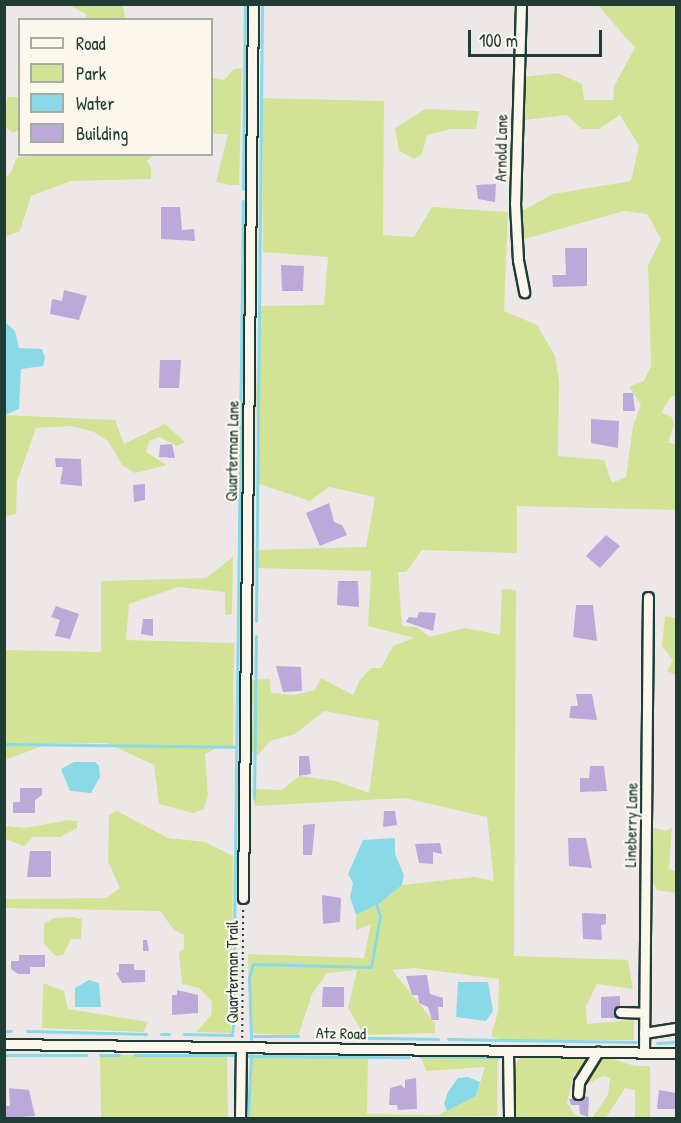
<!DOCTYPE html>
<html>
<head>
<meta charset="utf-8">
<style>
  body { margin:0 }
  #map { position:relative; width:681px; height:1123px; overflow:hidden; background:#eee7e8; font-family:"Patrick Hand",sans-serif }
  div>[style] { position:absolute }
  [style*='--x'] { left:calc(var(--x)*1px); top:calc(var(--y)*1px); width:calc(var(--w)*1px); rotate:calc(var(--a)*1deg) }
  .green>* { inset:0; background:#d3e396 }
  .water>* { inset:0; background:#8ad9e7 }
  .stream>* { height:3px; margin:-1.5px; padding:0 1.5px; transform-origin:1.5px; border-radius:1.5px; background:#8ad9e7 }
  .building>* { inset:0; background:#bba9d9 }
  .path>* { height:1.5px; margin-top:-0.75px; transform-origin:0; background:repeating-linear-gradient(90deg,#1f3d34 0 1.5px,transparent 0 6px) }
  .roads { filter:drop-shadow(2px 0 #1f3d34) drop-shadow(-2px 0 #1f3d34) drop-shadow(0 2px #1f3d34) drop-shadow(0 -2px #1f3d34) }
  .minor>* { height:9px; margin:-4.5px; padding:0 4.5px; transform-origin:4.5px; border-radius:4.5px; background:#fbf7ec }
  span { translate:-50% -50%; white-space:nowrap; text-align:center; line-height:1.15; -webkit-text-stroke:4.5px #fbf7ec; paint-order:stroke }
  .street-label { font-size:16px; color:#1f3d34 }
  .frame { position:absolute; inset:0; border:6px solid #1f3d34; pointer-events:none }
  .legend { position:absolute; left:18px; top:18px; width:195px; height:138px; box-sizing:border-box; background:#fbf7ec; border:2px solid #a3ada2; margin:0; padding:8px 10px; list-style:none; font-size:18px; color:#1f3d34 }
  .legend li { display:flex; align-items:center; gap:12px; height:30px }
  .legend b { width:30px; border:2px solid #a3ada2 }
  .scale { position:absolute; left:468px; top:30px; width:134px; height:27px; box-sizing:border-box; border:3px solid #1f3d34; border-top:0; padding-left:8px; font-size:18px; line-height:21px; white-space:nowrap; color:#1f3d34; -webkit-text-stroke:4px #fbf7ec; paint-order:stroke }
</style>
</head>
<body>
<div id="map">
  <div class="green">
    <i style="clip-path:polygon(69px 5px,123px 5px,125px 19px,87px 19px,86px 14px)"></i>
    <i style="clip-path:polygon(598px 5px,676px 5px,676px 396px,671px 396px,661px 413px,672px 417px,674px 425px,668px 443px,676px 444px,676px 510px,517px 506px,517px 553px,422px 550px,406px 572px,398px 572px,402px 626px,417px 627px,430px 637px,465px 628px,500px 635px,502px 589px,516px 590px,514px 956px,628px 960px,633px 989px,597px 984px,586px 1006px,587px 1024px,634px 1020px,634px 1040px,504px 1040px,491px 1036px,498px 1012px,499px 979px,414px 968px,392px 970px,435px 1023px,435px 1033px,364px 1035px,348px 1008px,357px 970px,327px 973px,312px 994px,298px 1036px,250px 1033px,248px 954px,364px 958px,371px 924px,356px 930px,356px 915px,380px 903px,402px 885px,474px 877px,494px 881px,487px 817px,404px 798px,255px 806px,252px 789px,282px 790px,299px 776px,336px 781px,369px 793px,379px 721px,324px 711px,295px 734px,270px 741px,257px 756px,250px 751px,253px 714px,250px 680px,270px 679px,271px 693px,295px 695px,315px 690px,321px 678px,353px 695px,360px 680px,371px 668px,381px 668px,393px 646px,414px 638px,368px 626px,371px 571px,256px 568px,255px 550px,366px 547px,375px 497px,329px 487px,310px 501px,259px 484px,256px 395px,260px 306px,324px 305px,328px 257px,263px 252px,261px 98px,384px 101px,383px 235px,414px 237px,432px 207px,508px 212px,504px 311px,537px 325px,555px 356px,559px 381px,558px 456px,604px 460px,612px 483px,626px 477px,633px 426px,641px 405px,629px 387px,644px 381px,651px 366px,648px 265px,661px 239px,647px 214px,624px 211px,524px 239px,522px 211px,553px 194px,631px 181px,639px 146px,620px 115px,599px 129px,582px 129px,567px 115px,525px 120px,522px 77px,558px 73px,582px 84px,584px 100px,613px 100px,614px 86px,635px 48px)"></i>
    <i style="clip-path:polygon(242px 68px,239px 185px,229px 185px,216px 182px,228px 134px,214px 134px,212px 130px,212px 78px,224px 80px,234px 69px)"></i>
    <i style="clip-path:polygon(7px 97px,19px 97px,19px 130px,13px 133px,5px 127px)"></i>
    <i style="clip-path:polygon(425px 109px,479px 111px,476px 129px,451px 129px,427px 135px,422px 154px,414px 159px,399px 151px,395px 128px)"></i>
    <i style="clip-path:polygon(51px 155px,154px 155px,146px 161px,151px 166px,151px 179px,71px 181px,31px 196px,20px 231px,5px 237px,5px 178px,11px 172px,17px 157px)"></i>
    <i style="clip-path:polygon(5px 415px,115px 420px,124px 444px,165px 424px,185px 442px,177px 446px,159px 437px,149px 441px,146px 452px,167px 465px,135px 473px,122px 465px,108px 441px,94px 432px,70px 426px,36px 428px,17px 482px,16px 514px,5px 516px)"></i>
    <i style="clip-path:polygon(233px 557px,232px 614px,225px 615px,225px 592px,178px 587px,129px 604px,126px 640px,234px 643px,233px 749px,218px 747px,205px 754px,208px 795px,204px 809px,193px 813px,159px 804px,154px 765px,107px 743px,48px 744px,5px 760px,5px 650px,101px 652px,101px 581px,206px 578px)"></i>
    <i style="clip-path:polygon(665px 616px,676px 618px,676px 675px,667px 671px,673px 660px,662px 646px)"></i>
    <i style="clip-path:polygon(117px 811px,168px 838px,205px 842px,233px 856px,231px 1033px,196px 1032px,211px 1015px,212px 1002px,199px 988px,182px 984px,179px 952px,184px 949px,184px 935px,174px 930px,160px 911px,5px 908px,5px 899px,106px 898px,120px 888px,108px 862px,109px 815px)"></i>
    <i style="clip-path:polygon(69px 820px,77px 821px,77px 828px,60px 837px,33px 837px,24px 846px,5px 839px,5px 828px,8px 826px,25px 828px)"></i>
    <i style="clip-path:polygon(650px 827px,666px 831px,672px 827px,669px 869px,676px 872px,676px 893px,657px 890px,653px 882px)"></i>
    <i style="clip-path:polygon(73px 917px,82px 919px,81px 939px,71px 939px,63px 955px,55px 956px,44px 944px,44px 924px,54px 918px)"></i>
    <i style="clip-path:polygon(43px 983px,64px 991px,68px 1009px,148px 1022px,144px 1032px,42px 1028px)"></i>
    <i style="clip-path:polygon(100px 1055px,227px 1055px,228px 1118px,101px 1118px)"></i>
    <i style="clip-path:polygon(558px 1056px,613px 1059px,635px 1066px,650px 1066px,650px 1118px,635px 1118px,635px 1090px,625px 1088px,606px 1118px,592px 1118px,608px 1095px,610px 1078px,603px 1076px,587px 1084px,586px 1074px,574px 1073px,567px 1103px,575px 1115px,587px 1118px,516px 1118px,516px 1065px,520px 1058px)"></i>
    <i style="clip-path:polygon(368px 1057px,367px 1114px,438px 1115px,476px 1096px,485px 1067px,426px 1071px,421px 1057px,498px 1057px,497px 1116px,250px 1118px,252px 1058px)"></i>
  </div>
  <div class="water">
    <i style="clip-path:polygon(4px 321px,15px 331px,19px 348px,42px 349px,45px 358px,43px 366px,21px 369px,19px 409px,5px 415px)"></i>
    <i style="clip-path:polygon(74px 762px,95px 762px,99px 766px,100px 777px,91px 793px,70px 791px,61px 769px)"></i>
    <i style="clip-path:polygon(395px 838px,395px 854px,404px 875px,402px 885px,380px 903px,356px 915px,350px 897px,353px 883px,348px 874px,363px 840px)"></i>
    <i style="clip-path:polygon(89px 980px,99px 983px,101px 1007px,75px 1007px,75px 988px)"></i>
    <i style="clip-path:polygon(458px 982px,488px 982px,493px 1011px,486px 1021px,456px 1017px)"></i>
    <i style="clip-path:polygon(468px 1077px,480px 1082px,476px 1096px,447px 1111px,444px 1104px,448px 1092px,458px 1078px)"></i>
  </div>
  <div class="stream">
    <i style="--x:243;--y:189;--w:185;--a:-89.4"></i>
    <i style="--x:256;--y:621;--w:617;--a:-89.44"></i>
    <i style="--x:4;--y:744;--w:231;--a:0.7"></i>
    <i style="--x:254;--y:798;--w:162;--a:-89.3"></i>
    <i style="--x:4;--y:1031;--w:7;--a:0"></i>
    <i style="--x:27;--y:1031;--w:119;--a:1.4"></i>
    <i style="--x:161;--y:1034;--w:8;--a:0"></i>
    <i style="--x:184;--y:1034;--w:48;--a:1.2"></i>
    <i style="--x:232;--y:1035;--w:9;--a:-84"></i>
    <i style="--x:233;--y:1026;--w:825;--a:-89.31"></i>
    <i style="--x:251;--y:1036;--w:47;--a:0"></i>
    <i style="--x:314;--y:1037;--w:124;--a:0.9"></i>
    <i style="--x:251;--y:1039;--w:62;--a:-91.8"></i>
    <i style="--x:249;--y:977;--w:14;--a:-73"></i>
    <i style="--x:253;--y:964;--w:118;--a:1.5"></i>
    <i style="--x:371;--y:967;--w:52;--a:-80"></i>
    <i style="--x:380;--y:916;--w:13;--a:-108"></i>
    <i style="--x:448;--y:1039;--w:188;--a:0.9"></i>
    <i style="--x:657;--y:1043;--w:19;--a:-3"></i>
    <i style="--x:4;--y:1055;--w:82;--a:0"></i>
    <i style="--x:100;--y:1055;--w:19;--a:0"></i>
    <i style="--x:135;--y:1055;--w:98;--a:0"></i>
    <i style="--x:247;--y:1056;--w:162;--a:0.4"></i>
    <i style="--x:420;--y:1056;--w:80;--a:0.7"></i>
    <i style="--x:248;--y:1118;--w:63;--a:-87.3"></i>
  </div>
  <div class="building">
    <i style="clip-path:polygon(496px 184px,495px 202px,478px 199px,476px 185px)"></i>
    <i style="clip-path:polygon(161px 207px,180px 207px,182px 230px,194px 229px,195px 241px,161px 239px)"></i>
    <i style="clip-path:polygon(565px 248px,587px 248px,587px 286px,553px 287px,552px 275px,566px 275px)"></i>
    <i style="clip-path:polygon(281px 265px,304px 266px,303px 291px,282px 291px)"></i>
    <i style="clip-path:polygon(64px 290px,87px 296px,79px 320px,50px 314px,52px 299px,62px 301px)"></i>
    <i style="clip-path:polygon(160px 360px,181px 360px,179px 388px,159px 388px)"></i>
    <i style="clip-path:polygon(623px 393px,633px 393px,635px 411px,623px 411px)"></i>
    <i style="clip-path:polygon(591px 419px,619px 421px,618px 448px,591px 443px)"></i>
    <i style="clip-path:polygon(172px 444px,175px 458px,159px 457px,160px 445px)"></i>
    <i style="clip-path:polygon(55px 458px,81px 459px,82px 486px,60px 484px,63px 467px,56px 467px)"></i>
    <i style="clip-path:polygon(145px 484px,145px 500px,134px 502px,133px 485px)"></i>
    <i style="clip-path:polygon(329px 503px,334px 522px,342px 525px,347px 535px,320px 546px,306px 513px)"></i>
    <i style="clip-path:polygon(606px 535px,620px 546px,600px 568px,586px 556px)"></i>
    <i style="clip-path:polygon(338px 581px,358px 581px,359px 607px,337px 605px)"></i>
    <i style="clip-path:polygon(576px 605px,593px 605px,597px 641px,573px 637px)"></i>
    <i style="clip-path:polygon(56px 606px,79px 614px,70px 639px,55px 636px,60px 620px,51px 617px)"></i>
    <i style="clip-path:polygon(419px 612px,436px 613px,433px 631px,406px 622px,409px 617px,417px 618px)"></i>
    <i style="clip-path:polygon(143px 619px,153px 619px,153px 636px,141px 634px)"></i>
    <i style="clip-path:polygon(276px 666px,301px 667px,302px 691px,283px 692px)"></i>
    <i style="clip-path:polygon(576px 694px,592px 694px,597px 720px,569px 718px,571px 706px,578px 706px)"></i>
    <i style="clip-path:polygon(299px 756px,309px 756px,311px 774px,299px 776px)"></i>
    <i style="clip-path:polygon(590px 766px,604px 766px,607px 791px,580px 792px,580px 778px,589px 778px)"></i>
    <i style="clip-path:polygon(20px 788px,42px 788px,42px 795px,35px 800px,35px 813px,13px 813px,13px 802px,20px 802px)"></i>
    <i style="clip-path:polygon(384px 811px,395px 811px,397px 825px,383px 827px)"></i>
    <i style="clip-path:polygon(315px 824px,312px 855px,303px 855px,303px 825px)"></i>
    <i style="clip-path:polygon(568px 838px,586px 838px,592px 868px,569px 866px)"></i>
    <i style="clip-path:polygon(440px 843px,442px 854px,433px 852px,433px 864px,419px 863px,415px 844px)"></i>
    <i style="clip-path:polygon(30px 851px,51px 851px,51px 877px,27px 877px)"></i>
    <i style="clip-path:polygon(322px 895px,341px 898px,340px 922px,323px 924px)"></i>
    <i style="clip-path:polygon(582px 913px,606px 914px,606px 924px,601px 925px,602px 940px,583px 939px)"></i>
    <i style="clip-path:polygon(143px 940px,147px 940px,149px 951px,143px 951px)"></i>
    <i style="clip-path:polygon(19px 955px,45px 955px,45px 967px,30px 967px,30px 974px,18px 974px,11px 969px,11px 961px,19px 961px)"></i>
    <i style="clip-path:polygon(119px 964px,134px 964px,134px 970px,145px 970px,145px 982px,122px 983px,116px 973px,119px 972px)"></i>
    <i style="clip-path:polygon(427px 975px,430px 994px,443px 998px,443px 1007px,438px 1007px,439px 1020px,432px 1020px,428px 1007px,419px 1003px,418px 995px,412px 995px,406px 976px)"></i>
    <i style="clip-path:polygon(323px 987px,344px 987px,344px 1007px,322px 1007px)"></i>
    <i style="clip-path:polygon(177px 990px,198px 995px,198px 1013px,172px 1015px,172px 995px,177px 995px)"></i>
    <i style="clip-path:polygon(620px 996px,620px 1018px,601px 1018px,601px 997px)"></i>
    <i style="clip-path:polygon(416px 1078px,417px 1109px,398px 1110px,397px 1105px,389px 1105px,390px 1088px,401px 1085px,405px 1089px,405px 1080px)"></i>
    <i style="clip-path:polygon(9px 1088px,29px 1090px,35px 1116px,5px 1118px,5px 1106px,10px 1106px)"></i>
    <i style="clip-path:polygon(659px 1090px,676px 1093px,676px 1109px,657px 1109px)"></i>
    <i style="clip-path:polygon(579px 1095px,589px 1097px,588px 1117px,580px 1114px,579px 1105px,571px 1105px,569px 1099px,580px 1099px)"></i>
  </div>
  <div class="path">
    <i style="--x:242;--y:1038;--w:131;--a:-89.6"></i>
  </div>
  <div class="roads">
    <div class="minor">
      <i style="--x:521;--y:4;--w:199;--a:91.7"></i>
      <i style="--x:515;--y:203;--w:57;--a:87"></i>
      <i style="--x:518;--y:260;--w:33;--a:79"></i>
      <i style="--x:243;--y:898;--w:894;--a:-89.36"></i>
      <i style="--x:620;--y:1012;--w:24;--a:2"></i>
      <i style="--x:644;--y:1033;--w:32;--a:-9"></i>
      <i style="--x:4;--y:1044;--w:672;--a:0.77"></i>
      <i style="--x:508;--y:1051;--w:67;--a:89.1"></i>
      <i style="--x:644;--y:1053;--w:456;--a:-89.5"></i>
      <i style="--x:578;--y:1094;--w:12;--a:-85"></i>
      <i style="--x:579;--y:1082;--w:36;--a:-58"></i>
      <i style="--x:240;--y:1118;--w:71;--a:-89.2"></i>
    </div>
  </div>
  <div class="street-label">
    <span style="left:501px;top:148px;rotate:-89deg">Arnold Lane</span>
    <span style="left:232px;top:451px;rotate:-89deg">Quarterman Lane</span>
    <span style="left:631px;top:825px;rotate:-89deg">Lineberry Lane</span>
    <span style="left:232px;top:972px;rotate:-90deg">Quarterman Trail</span>
    <span style="left:341px;top:1033px;rotate:1deg">Atz Road</span>
  </div>
  <div class="frame"></div>
  <ul class="legend">
  <li><b style="height:8px;background:#fbf7ec"></b>Road</li>
  <li><b style="height:16px;background:#d3e396"></b>Park</li>
  <li><b style="height:16px;background:#8ad9e7"></b>Water</li>
  <li><b style="height:16px;background:#bba9d9"></b>Building</li>
  </ul>
  <div class="scale">100 m</div>
</div>
</body>
</html>
